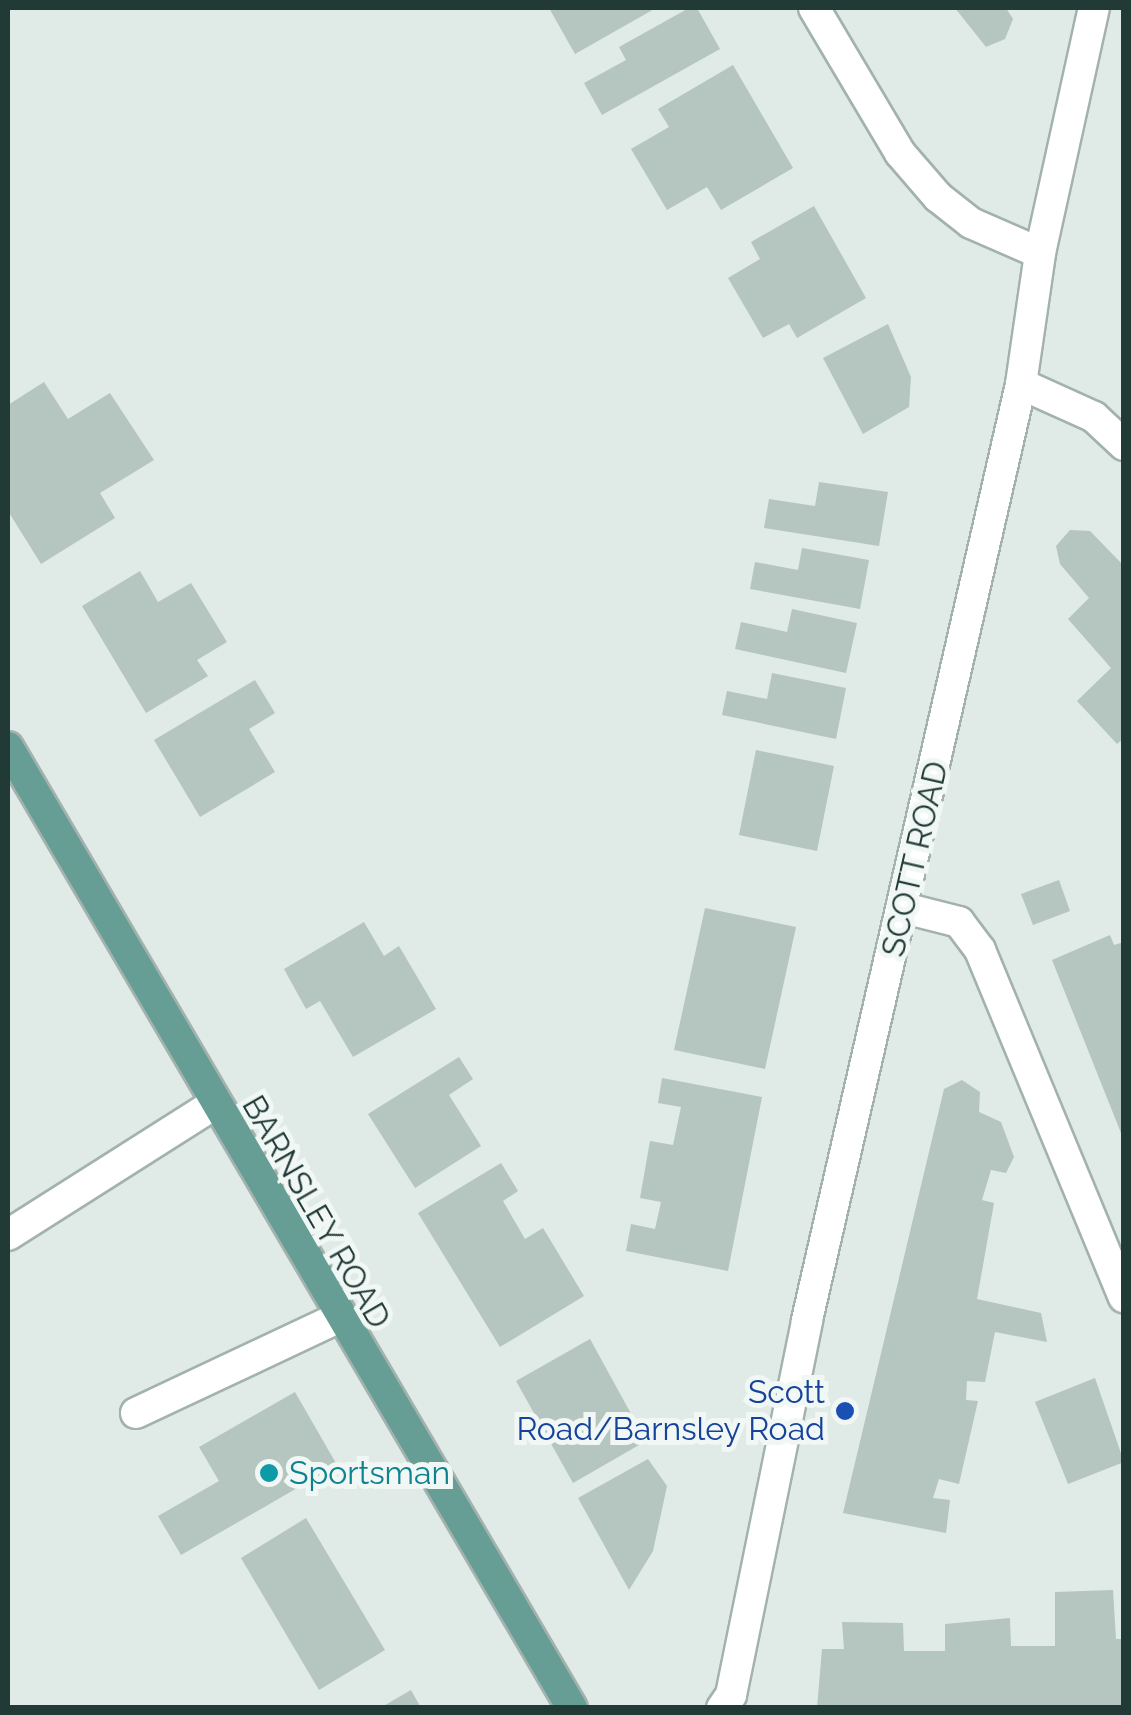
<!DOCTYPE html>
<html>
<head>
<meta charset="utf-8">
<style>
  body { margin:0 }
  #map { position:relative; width:1131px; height:1715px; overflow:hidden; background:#e0eae7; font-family:Raleway,sans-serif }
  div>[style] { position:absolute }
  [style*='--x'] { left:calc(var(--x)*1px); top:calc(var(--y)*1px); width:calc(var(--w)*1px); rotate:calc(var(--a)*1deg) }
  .building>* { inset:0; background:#b5c5c0 }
  .roads { filter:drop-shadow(2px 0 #a3b2ae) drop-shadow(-2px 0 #a3b2ae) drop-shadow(0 2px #a3b2ae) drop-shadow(0 -2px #a3b2ae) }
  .service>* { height:30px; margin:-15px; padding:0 15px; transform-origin:15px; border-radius:15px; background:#fff }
  .minor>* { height:30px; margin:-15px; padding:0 15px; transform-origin:15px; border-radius:15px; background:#fff }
  .primary>* { height:30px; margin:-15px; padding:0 15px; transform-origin:15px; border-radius:15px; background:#669e96 }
  .dots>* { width:28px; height:28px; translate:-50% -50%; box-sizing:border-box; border:5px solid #f0f7f4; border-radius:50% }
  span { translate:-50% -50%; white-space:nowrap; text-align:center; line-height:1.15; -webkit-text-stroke:10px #f0f7f4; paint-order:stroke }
  .street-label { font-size:32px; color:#213a36 }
  .transit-label { font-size:32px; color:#164399 }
  .right { translate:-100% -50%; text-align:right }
  .culture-label { font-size:32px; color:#0d838f }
  .left { translate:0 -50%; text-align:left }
  .frame { position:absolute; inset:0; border:10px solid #213a36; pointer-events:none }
</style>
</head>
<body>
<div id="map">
  <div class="building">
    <i style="clip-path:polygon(549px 8px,656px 8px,575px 54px)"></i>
    <i style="clip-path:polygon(689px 8px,697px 8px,720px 49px,602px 115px,584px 83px,626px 60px,619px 47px)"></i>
    <i style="clip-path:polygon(955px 8px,1006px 8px,1013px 19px,1005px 39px,986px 47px)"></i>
    <i style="clip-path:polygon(733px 65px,793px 168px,721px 210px,707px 187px,667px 210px,631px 149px,669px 127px,658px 109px)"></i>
    <i style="clip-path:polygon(814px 206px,866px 298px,797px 338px,789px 324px,763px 338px,728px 278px,760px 259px,751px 242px)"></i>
    <i style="clip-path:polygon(888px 324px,911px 377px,909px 407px,863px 434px,823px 358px)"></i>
    <i style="clip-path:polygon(44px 382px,68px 419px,110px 393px,154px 460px,100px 493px,115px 518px,41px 564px,8px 511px,8px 405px)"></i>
    <i style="clip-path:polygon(819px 482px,888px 492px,879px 546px,764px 528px,769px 499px,815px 506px)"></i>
    <i style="clip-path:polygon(1070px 530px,1090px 531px,1124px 566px,1124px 738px,1117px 744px,1077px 701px,1111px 668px,1068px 619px,1089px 598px,1060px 564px,1056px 546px)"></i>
    <i style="clip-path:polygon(802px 548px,869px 560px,860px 609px,750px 589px,755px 562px,798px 570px)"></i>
    <i style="clip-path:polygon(140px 571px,158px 602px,191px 583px,227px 642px,197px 660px,208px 676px,146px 713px,82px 606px)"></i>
    <i style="clip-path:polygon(792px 609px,857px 623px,846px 673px,735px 649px,741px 622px,787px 632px)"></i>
    <i style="clip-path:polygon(772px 673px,846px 688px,836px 739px,722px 715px,727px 691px,767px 699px)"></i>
    <i style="clip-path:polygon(255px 680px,275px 713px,249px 729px,275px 772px,200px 817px,154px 740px)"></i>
    <i style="clip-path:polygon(756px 750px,834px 766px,817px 851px,739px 835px)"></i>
    <i style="clip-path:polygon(1059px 880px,1070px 911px,1033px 925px,1021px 894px)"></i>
    <i style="clip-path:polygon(705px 908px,796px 927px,765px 1069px,674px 1050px)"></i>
    <i style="clip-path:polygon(364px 922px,384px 956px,399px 946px,436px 1009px,353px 1057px,320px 1001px,306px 1009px,284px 969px)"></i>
    <i style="clip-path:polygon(1110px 935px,1114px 945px,1124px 942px,1123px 1138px,1052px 960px)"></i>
    <i style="clip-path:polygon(459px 1057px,473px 1079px,449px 1095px,481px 1146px,415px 1188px,368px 1114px)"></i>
    <i style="clip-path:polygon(662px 1078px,762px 1097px,728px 1271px,626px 1251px,631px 1224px,655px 1229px,661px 1202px,640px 1198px,650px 1141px,673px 1145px,681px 1107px,658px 1103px)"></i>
    <i style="clip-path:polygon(962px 1080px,980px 1092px,979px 1112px,1001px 1122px,1014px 1157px,1006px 1173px,991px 1170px,982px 1200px,994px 1203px,977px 1299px,1041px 1313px,1047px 1342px,995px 1332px,985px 1382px,967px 1381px,966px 1400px,978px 1401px,959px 1484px,939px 1479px,933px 1498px,950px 1500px,946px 1533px,843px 1513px,944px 1089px)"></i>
    <i style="clip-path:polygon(501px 1163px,518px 1191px,503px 1201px,525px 1239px,543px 1228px,584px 1296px,500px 1347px,418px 1213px)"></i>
    <i style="clip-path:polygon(590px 1339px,646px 1441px,573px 1483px,516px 1381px)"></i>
    <i style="clip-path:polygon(1095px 1378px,1124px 1462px,1068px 1484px,1035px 1402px)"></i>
    <i style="clip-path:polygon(295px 1392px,337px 1465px,181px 1555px,158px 1516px,219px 1481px,199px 1447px)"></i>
    <i style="clip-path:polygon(648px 1459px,667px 1486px,653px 1551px,629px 1590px,578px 1498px)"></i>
    <i style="clip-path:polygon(306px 1518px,385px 1650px,319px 1690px,241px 1558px)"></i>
    <i style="clip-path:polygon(1113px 1590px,1116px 1639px,1124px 1639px,1124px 1708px,817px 1708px,822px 1649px,844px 1649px,842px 1622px,903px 1623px,904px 1651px,945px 1651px,945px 1624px,1010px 1618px,1011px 1646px,1055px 1646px,1055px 1592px)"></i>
    <i style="clip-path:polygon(411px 1690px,421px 1708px,380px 1708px)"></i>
  </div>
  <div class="roads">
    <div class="service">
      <i style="--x:8;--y:1235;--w:243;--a:-32.4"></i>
      <i style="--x:136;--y:1413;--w:223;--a:-25.2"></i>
    </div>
    <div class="minor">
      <i style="--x:814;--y:8;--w:169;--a:59.3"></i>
      <i style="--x:900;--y:153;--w:58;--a:49.2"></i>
      <i style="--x:938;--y:197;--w:42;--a:38.2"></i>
      <i style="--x:971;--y:223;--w:75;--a:23.5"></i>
      <i style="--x:1021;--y:384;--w:80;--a:24.3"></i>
      <i style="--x:1094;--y:417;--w:41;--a:43"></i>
      <i style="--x:904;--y:908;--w:57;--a:14.3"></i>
      <i style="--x:959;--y:922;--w:35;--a:53"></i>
      <i style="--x:980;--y:950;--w:376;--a:67.5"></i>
      <i style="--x:722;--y:1708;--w:16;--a:-55"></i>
      <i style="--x:731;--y:1695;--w:383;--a:-78.5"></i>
      <i style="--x:807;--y:1320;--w:960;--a:-77.12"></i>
      <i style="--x:1021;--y:384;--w:132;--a:-81.7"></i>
      <i style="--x:1040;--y:253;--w:251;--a:-77.6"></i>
    </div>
    <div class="primary">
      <i style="--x:8;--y:747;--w:1114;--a:59.59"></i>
    </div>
  </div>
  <div class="dots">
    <i style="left:845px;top:1411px;background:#1a4fb4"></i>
    <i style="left:269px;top:1473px;background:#0f9aa8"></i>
  </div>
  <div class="street-label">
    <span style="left:915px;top:859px;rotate:-77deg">SCOTT ROAD</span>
    <span style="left:316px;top:1212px;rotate:60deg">BARNSLEY ROAD</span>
  </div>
  <div class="transit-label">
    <span class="right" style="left:825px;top:1411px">Scott<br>Road/Barnsley Road</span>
  </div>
  <div class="culture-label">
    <span class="left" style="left:289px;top:1473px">Sportsman</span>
  </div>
  <div class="frame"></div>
</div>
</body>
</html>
